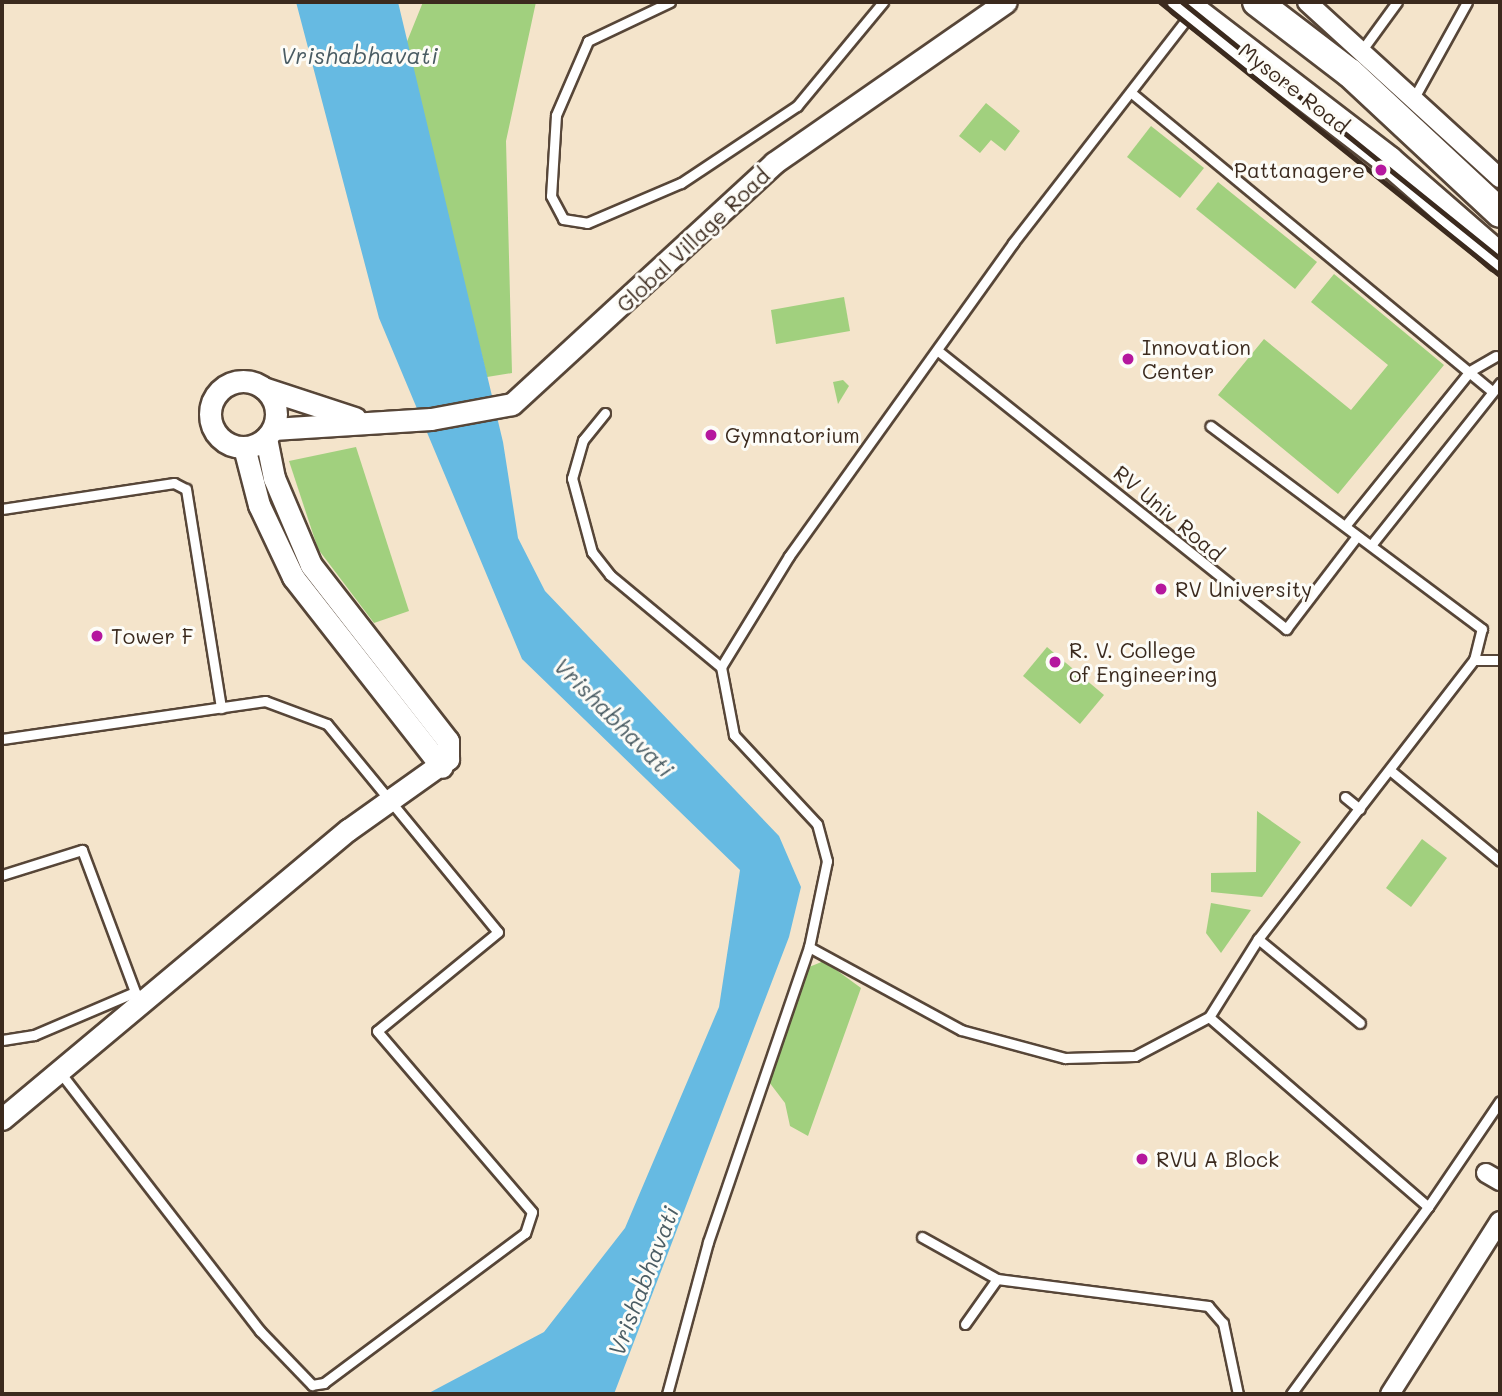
<!DOCTYPE html>
<html>
<head>
<meta charset="utf-8">
<style>
  body { margin:0 }
  #map { position:relative; width:1502px; height:1396px; overflow:hidden; background:#f4e4cb; font-family:Mali,sans-serif }
  div>[style] { position:absolute }
  [style*='--x'] { left:calc(var(--x)*1px); top:calc(var(--y)*1px); width:calc(var(--w)*1px); rotate:calc(var(--a)*1deg) }
  .green>* { inset:0; background:#a1d07e }
  .water>* { inset:0; background:#66bae2 }
  .roads { filter:drop-shadow(2px 0 #574638) drop-shadow(-2px 0 #574638) drop-shadow(0 2px #574638) drop-shadow(0 -2px #574638) }
  .service>* { height:9px; margin:-4.5px; padding:0 4.5px; transform-origin:4.5px; border-radius:4.5px; background:#fff }
  .minor>* { height:18px; margin:-9px; padding:0 9px; transform-origin:9px; border-radius:9px; background:#fff }
  .tertiary>* { height:21px; margin:-10.5px; padding:0 10.5px; transform-origin:10.5px; border-radius:10.5px; background:#fff }
  .tertiary>.ring { margin:-10.5px; padding:0; box-sizing:content-box; background:none; border:21px solid #fff; border-radius:50% }
  .trunk>* { height:28px; margin:-14px; padding:0 14px; transform-origin:14px; border-radius:14px; background:#fff }
  .rail>* { height:5px; margin:-2.5px; padding:0 2.5px; transform-origin:2.5px; border-radius:2.5px; background:#3b2a1e }
  .dots>* { width:19px; height:19px; translate:-50% -50%; box-sizing:border-box; border:4px solid #fdfcf7; border-radius:50% }
  span { translate:-50% -50%; white-space:nowrap; text-align:center; line-height:1.15; -webkit-text-stroke:6px #fdfcf7; paint-order:stroke }
  .street-label { font-size:21px; color:#3b2a1e }
  .poi-label { font-size:21px; color:#3b2a1e }
  .right { translate:-100% -50%; text-align:right }
  .left { translate:0 -50%; text-align:left }
  .water-label { font-size:23px; color:#4a5c63; font-style:italic }
  .frame { position:absolute; inset:0; border:4px solid #3b2a1e; pointer-events:none }
</style>
</head>
<body>
<div id="map">
  <div class="green">
    <i style="clip-path:polygon(423px 2px,536px 2px,506px 141px,512px 373px,487px 377px,406px 44px)"></i>
    <i style="clip-path:polygon(986px 103px,1020px 131px,1005px 151px,991px 140px,980px 153px,959px 136px)"></i>
    <i style="clip-path:polygon(1151px 126px,1204px 168px,1180px 198px,1127px 157px)"></i>
    <i style="clip-path:polygon(1218px 182px,1317px 262px,1295px 289px,1196px 209px)"></i>
    <i style="clip-path:polygon(1334px 274px,1444px 365px,1338px 494px,1218px 395px,1264px 339px,1351px 410px,1388px 365px,1311px 302px)"></i>
    <i style="clip-path:polygon(844px 297px,850px 331px,776px 344px,771px 310px)"></i>
    <i style="clip-path:polygon(843px 380px,849px 386px,838px 404px,833px 382px)"></i>
    <i style="clip-path:polygon(356px 447px,409px 611px,374px 623px,318px 549px,289px 461px)"></i>
    <i style="clip-path:polygon(1047px 647px,1104px 695px,1080px 724px,1023px 676px)"></i>
    <i style="clip-path:polygon(1257px 811px,1301px 842px,1262px 897px,1211px 892px,1211px 873px,1256px 872px)"></i>
    <i style="clip-path:polygon(1422px 839px,1447px 858px,1411px 907px,1386px 888px)"></i>
    <i style="clip-path:polygon(1211px 903px,1251px 910px,1221px 953px,1206px 933px)"></i>
    <i style="clip-path:polygon(824px 961px,861px 988px,808px 1136px,790px 1126px,785px 1103px,769px 1082px,809px 967px)"></i>
  </div>
  <div class="water">
    <i style="clip-path:polygon(296px 2px,398px 2px,503px 442px,518px 538px,545px 591px,779px 836px,801px 887px,789px 937px,614px 1394px,427px 1394px,544px 1332px,625px 1228px,719px 1007px,740px 870px,522px 659px,379px 318px)"></i>
  </div>
  <div class="roads">
    <div class="service">
      <i style="--x:670;--y:2;--w:91;--a:154.6"></i>
      <i style="--x:588;--y:41;--w:81;--a:113.4"></i>
      <i style="--x:556;--y:115;--w:81;--a:93.5"></i>
      <i style="--x:551;--y:196;--w:26;--a:62"></i>
      <i style="--x:563;--y:219;--w:24;--a:9"></i>
      <i style="--x:587;--y:223;--w:102;--a:-23.1"></i>
      <i style="--x:681;--y:183;--w:139;--a:-33.6"></i>
      <i style="--x:797;--y:106;--w:135;--a:-50.4"></i>
      <i style="--x:1362;--y:50;--w:59;--a:-53.9"></i>
      <i style="--x:1134;--y:95;--w:463;--a:39.6"></i>
      <i style="--x:1415;--y:96;--w:107;--a:-61"></i>
      <i style="--x:937;--y:350;--w:447;--a:38.6"></i>
      <i style="--x:1286;--y:629;--w:117;--a:-52.6"></i>
      <i style="--x:605;--y:413;--w:35;--a:129"></i>
      <i style="--x:583;--y:440;--w:40;--a:106"></i>
      <i style="--x:572;--y:478;--w:77;--a:74.9"></i>
      <i style="--x:592;--y:552;--w:29;--a:52"></i>
      <i style="--x:610;--y:575;--w:144;--a:39.7"></i>
      <i style="--x:2;--y:509;--w:174;--a:-8.6"></i>
      <i style="--x:174;--y:483;--w:13;--a:27"></i>
      <i style="--x:186;--y:489;--w:222;--a:80.9"></i>
      <i style="--x:1345;--y:526;--w:199;--a:-51.1"></i>
      <i style="--x:1470;--y:371;--w:30;--a:-30"></i>
      <i style="--x:1372;--y:544;--w:206;--a:-51.5"></i>
      <i style="--x:1474;--y:660;--w:26;--a:0"></i>
      <i style="--x:2;--y:739;--w:266;--a:-8.2"></i>
      <i style="--x:265;--y:701;--w:66;--a:20.4"></i>
      <i style="--x:327;--y:724;--w:269;--a:50.6"></i>
      <i style="--x:498;--y:932;--w:156;--a:140.7"></i>
      <i style="--x:377;--y:1031;--w:238;--a:49.4"></i>
      <i style="--x:532;--y:1212;--w:22;--a:108"></i>
      <i style="--x:525;--y:1233;--w:251;--a:143.3"></i>
      <i style="--x:324;--y:1383;--w:12;--a:171"></i>
      <i style="--x:312;--y:1385;--w:75;--a:-133.9"></i>
      <i style="--x:260;--y:1331;--w:327;--a:-127.7"></i>
      <i style="--x:1391;--y:771;--w:141;--a:39.5"></i>
      <i style="--x:1345;--y:797;--w:19;--a:39"></i>
      <i style="--x:2;--y:875;--w:84;--a:-17.4"></i>
      <i style="--x:82;--y:850;--w:152;--a:69.5"></i>
      <i style="--x:135;--y:992;--w:110;--a:156.9"></i>
      <i style="--x:34;--y:1035;--w:32;--a:171"></i>
      <i style="--x:1258;--y:939;--w:132;--a:39.5"></i>
      <i style="--x:809;--y:947;--w:173;--a:28.6"></i>
      <i style="--x:961;--y:1030;--w:108;--a:15.1"></i>
      <i style="--x:1065;--y:1058;--w:70;--a:-1.6"></i>
      <i style="--x:1135;--y:1056;--w:84;--a:-27.8"></i>
      <i style="--x:1209;--y:1017;--w:92;--a:-57.9"></i>
      <i style="--x:1258;--y:939;--w:353;--a:-52.3"></i>
      <i style="--x:1474;--y:660;--w:32;--a:-76"></i>
      <i style="--x:1482;--y:629;--w:339;--a:-143.2"></i>
      <i style="--x:1209;--y:1017;--w:290;--a:40.9"></i>
      <i style="--x:1428;--y:1207;--w:128;--a:-55.8"></i>
      <i style="--x:922;--y:1237;--w:86;--a:29.2"></i>
      <i style="--x:997;--y:1279;--w:213;--a:7.3"></i>
      <i style="--x:1208;--y:1306;--w:23;--a:49"></i>
      <i style="--x:1223;--y:1323;--w:73;--a:78.1"></i>
      <i style="--x:965;--y:1324;--w:55;--a:-54.6"></i>
      <i style="--x:667;--y:1394;--w:157;--a:-74.9"></i>
      <i style="--x:708;--y:1242;--w:312;--a:-71.1"></i>
      <i style="--x:809;--y:947;--w:88;--a:-78.2"></i>
      <i style="--x:827;--y:861;--w:38;--a:-105"></i>
      <i style="--x:817;--y:824;--w:122;--a:-133"></i>
      <i style="--x:734;--y:735;--w:69;--a:-100.8"></i>
      <i style="--x:721;--y:667;--w:130;--a:-58.5"></i>
      <i style="--x:789;--y:556;--w:385;--a:-54.4"></i>
      <i style="--x:1013;--y:243;--w:289;--a:-52.2"></i>
      <i style="--x:1291;--y:1394;--w:232;--a:-53.8"></i>
    </div>
    <div class="minor">
      <i style="--x:1307;--y:2;--w:261;--a:42.4"></i>
      <i style="--x:1486;--y:1173;--w:16;--a:30"></i>
      <i style="--x:1390;--y:1394;--w:205;--a:-57.6"></i>
    </div>
    <div class="tertiary">
      <i class="ring" style="left:210px;top:381px;width:45px;height:45px"></i>
      <i style="--x:263;--y:388;--w:97;--a:18.1"></i>
      <i style="--x:273;--y:429;--w:158;--a:-3.6"></i>
      <i style="--x:431;--y:419;--w:82;--a:-10.5"></i>
      <i style="--x:512;--y:404;--w:356;--a:-42.6"></i>
      <i style="--x:774;--y:163;--w:282;--a:-34.8"></i>
      <i style="--x:244;--y:447;--w:60;--a:75.5"></i>
      <i style="--x:259;--y:505;--w:80;--a:64.7"></i>
      <i style="--x:293;--y:577;--w:241;--a:51.9"></i>
      <i style="--x:2;--y:1119;--w:451;--a:-39.9"></i>
      <i style="--x:348;--y:830;--w:123;--a:-35.4"></i>
      <i style="--x:448;--y:759;--w:18;--a:-90"></i>
      <i style="--x:448;--y:741;--w:223;--a:-127.9"></i>
      <i style="--x:311;--y:565;--w:95;--a:-113"></i>
      <i style="--x:274;--y:478;--w:41;--a:-101.3"></i>
    </div>
    <div class="trunk">
      <i style="--x:1182;--y:2;--w:261;--a:37.5"></i>
      <i style="--x:1389;--y:161;--w:147;--a:41.1"></i>
      <i style="--x:1257;--y:2;--w:117;--a:37.4"></i>
      <i style="--x:1350;--y:73;--w:205;--a:43"></i>
    </div>
  </div>
  <div class="rail">
    <i style="--x:1160;--y:2;--w:436;--a:38.8"></i>
    <i style="--x:1182;--y:2;--w:409;--a:38.9"></i>
  </div>
  <div class="dots">
    <i style="left:1381px;top:170px;background:#b5179e"></i>
    <i style="left:1128px;top:359px;background:#b5179e"></i>
    <i style="left:711px;top:435px;background:#b5179e"></i>
    <i style="left:1161px;top:589px;background:#b5179e"></i>
    <i style="left:97px;top:636px;background:#b5179e"></i>
    <i style="left:1055px;top:662px;background:#b5179e"></i>
    <i style="left:1142px;top:1159px;background:#b5179e"></i>
  </div>
  <div class="street-label">
    <span style="left:1294px;top:88px;rotate:38deg">Mysore Road</span>
    <span style="left:693px;top:240px;rotate:-43deg">Global Village Road</span>
    <span style="left:1169px;top:513px;rotate:40deg">RV Univ Road</span>
  </div>
  <div class="poi-label">
    <span class="right" style="left:1365px;top:170px">Pattanagere</span>
    <span class="left" style="left:1142px;top:359px">Innovation<br>Center</span>
    <span class="left" style="left:725px;top:435px">Gymnatorium</span>
    <span class="left" style="left:1175px;top:589px">RV University</span>
    <span class="left" style="left:111px;top:636px">Tower F</span>
    <span class="left" style="left:1069px;top:662px">R. V. College<br>of Engineering</span>
    <span class="left" style="left:1156px;top:1159px">RVU A Block</span>
  </div>
  <div class="water-label">
    <span style="left:359px;top:55px">Vrishabhavati</span>
    <span style="left:614px;top:717px;rotate:45deg">Vrishabhavati</span>
    <span style="left:643px;top:1281px;rotate:-69deg">Vrishabhavati</span>
  </div>
  <div class="frame"></div>
</div>
</body>
</html>
